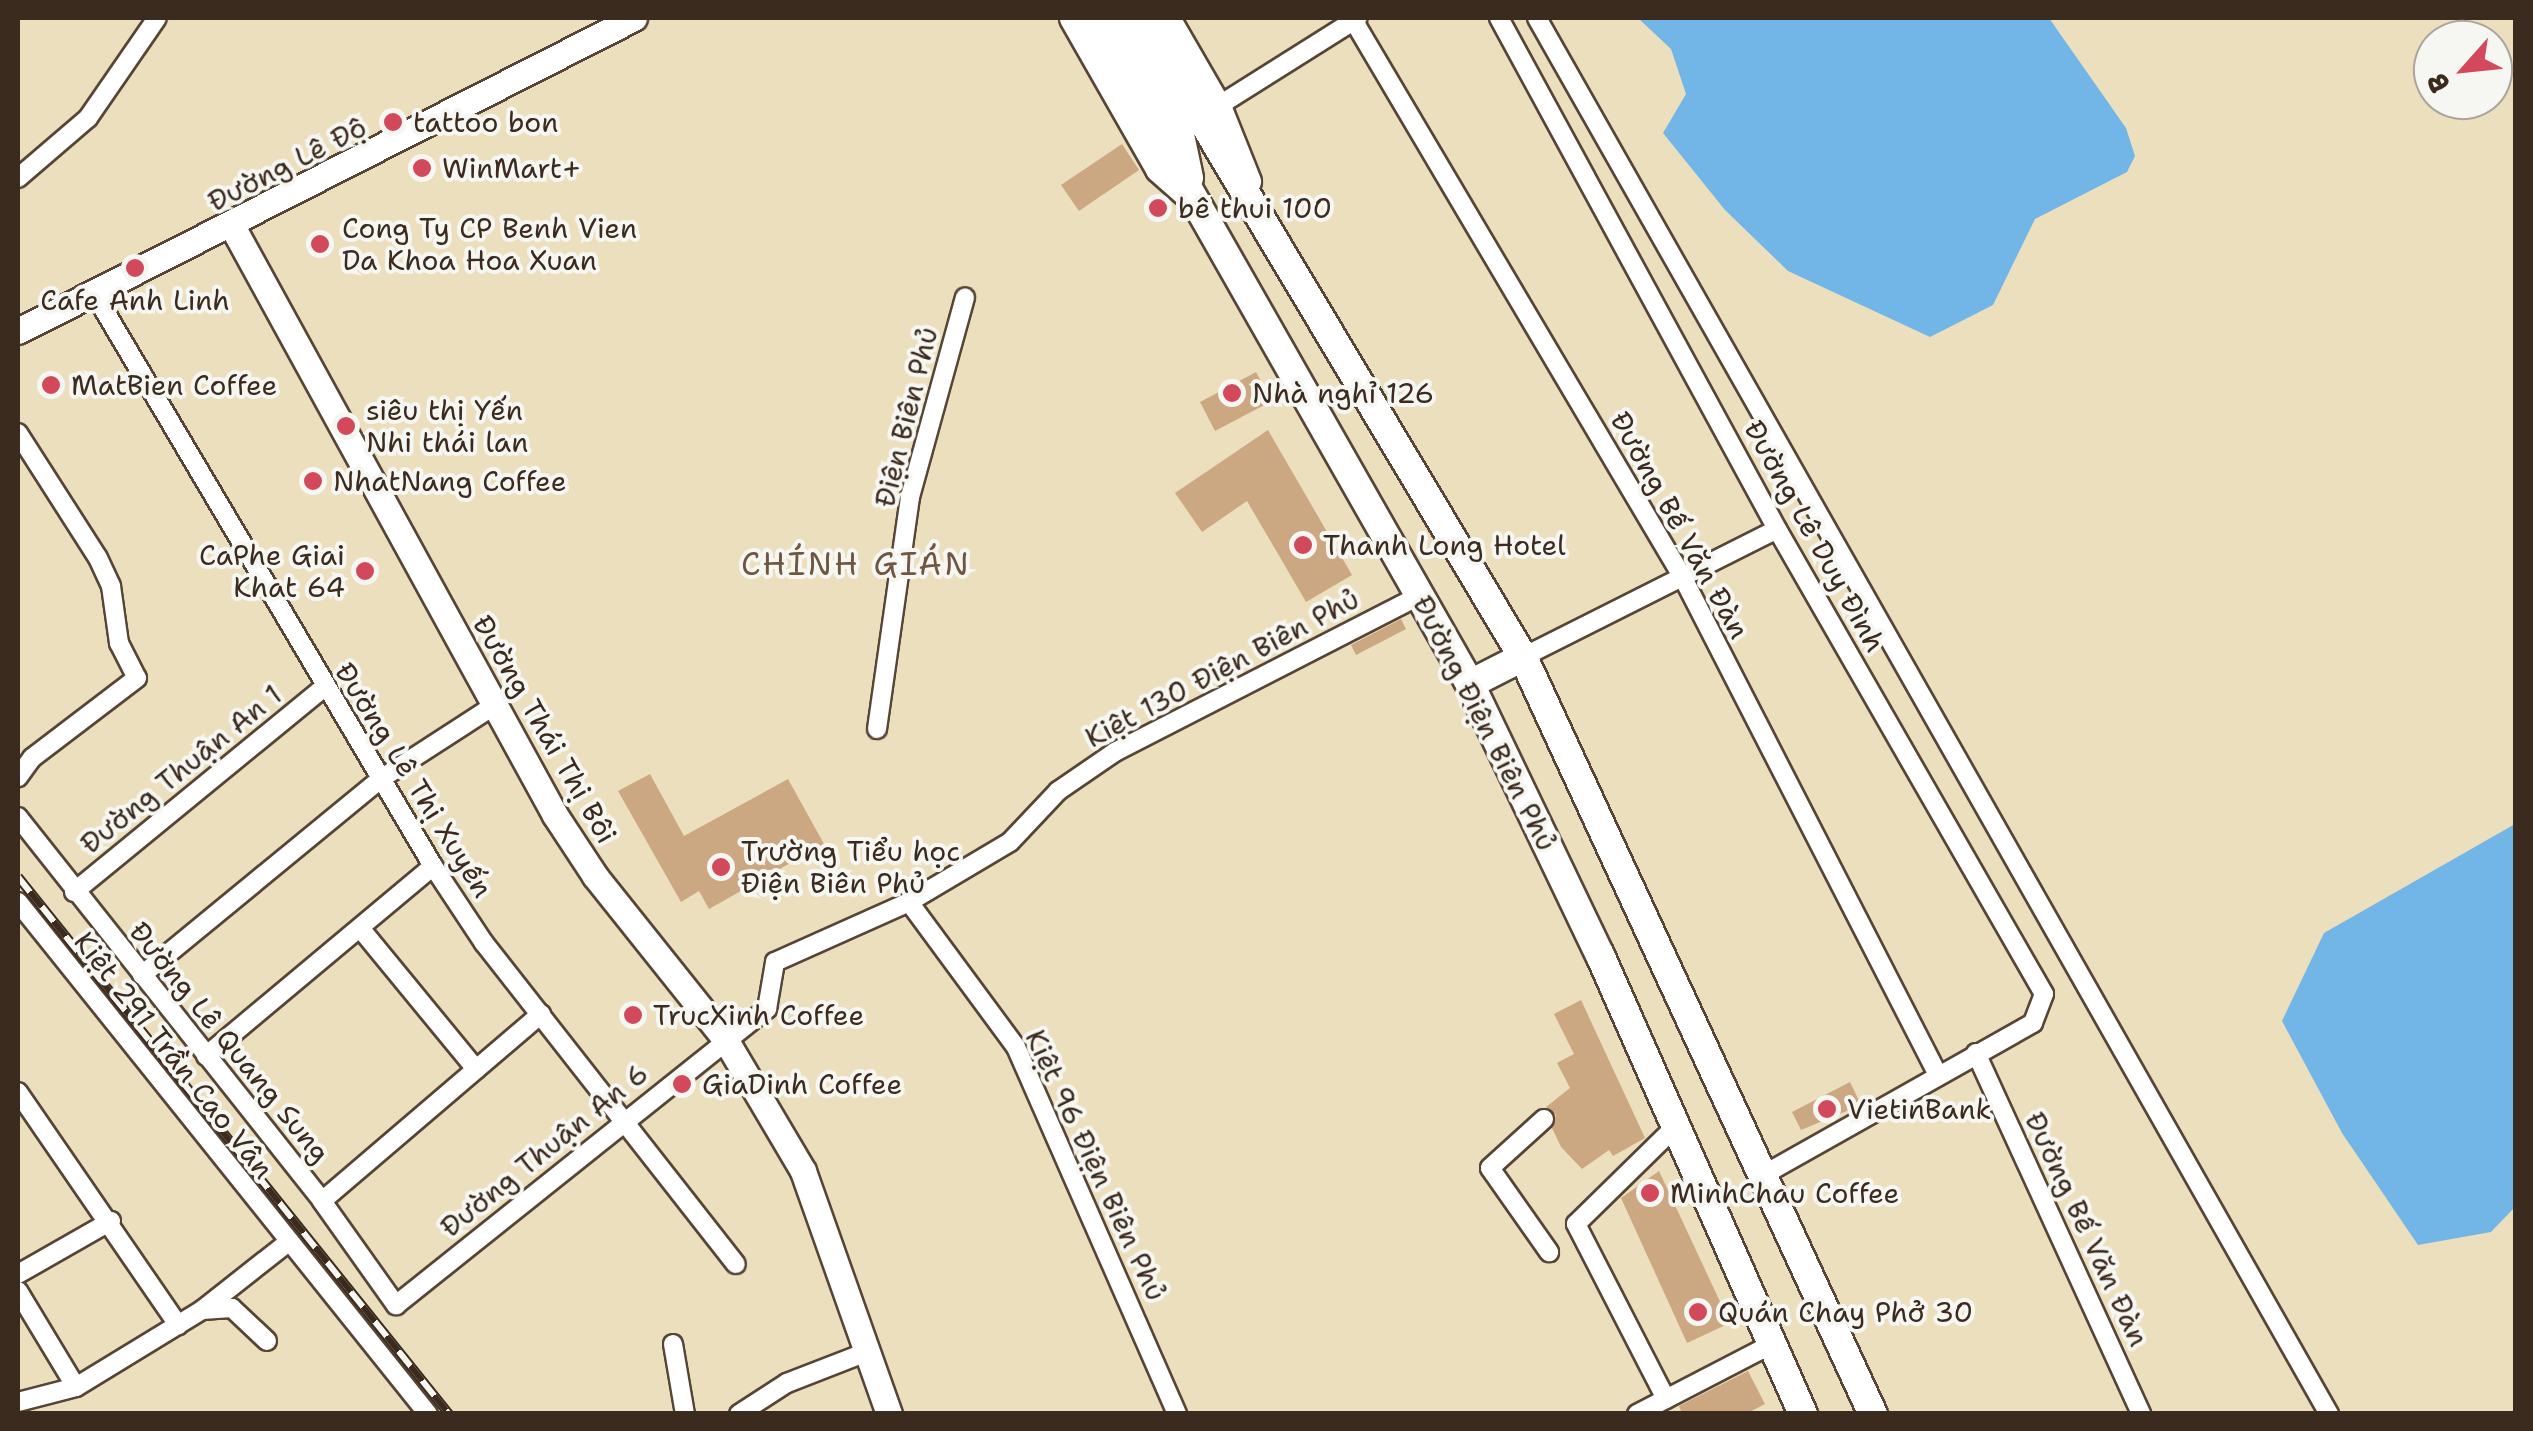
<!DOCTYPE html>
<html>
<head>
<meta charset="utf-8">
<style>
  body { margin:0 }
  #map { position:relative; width:2533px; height:1431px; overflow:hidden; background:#ecdfbd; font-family:"Shantell Sans",sans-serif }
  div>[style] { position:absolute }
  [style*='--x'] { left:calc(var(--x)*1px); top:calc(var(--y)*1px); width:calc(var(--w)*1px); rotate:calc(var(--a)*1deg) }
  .water>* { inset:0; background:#72b6e8 }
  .building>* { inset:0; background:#cca882 }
  .roads { filter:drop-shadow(2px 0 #564536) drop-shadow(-2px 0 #564536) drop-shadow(0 2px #564536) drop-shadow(0 -2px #564536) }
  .street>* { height:18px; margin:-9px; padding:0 9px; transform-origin:9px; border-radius:9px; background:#fff }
  .secondary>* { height:25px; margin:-12.5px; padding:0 12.5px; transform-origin:12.5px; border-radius:12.5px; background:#fff }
  .primary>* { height:28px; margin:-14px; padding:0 14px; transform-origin:14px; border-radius:14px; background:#fff }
  .rail>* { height:10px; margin-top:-5px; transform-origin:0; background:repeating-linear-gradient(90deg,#f6f6f2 0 19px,#3b2a1e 0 38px); box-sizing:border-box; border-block:2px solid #3b2a1e }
  .dots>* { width:28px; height:28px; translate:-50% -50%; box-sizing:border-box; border:5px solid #f6f6f2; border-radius:50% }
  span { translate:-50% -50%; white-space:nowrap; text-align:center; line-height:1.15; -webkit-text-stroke:8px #f6f6f2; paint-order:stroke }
  .poi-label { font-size:28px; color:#3b2a1e }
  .left { translate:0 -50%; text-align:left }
  .right { translate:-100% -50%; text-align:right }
  .street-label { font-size:28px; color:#3b2a1e }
  .quarter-label { font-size:32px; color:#6e5641; letter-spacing:2.5px }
  .frame { position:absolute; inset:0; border:20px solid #3b2a1e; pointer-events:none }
  .north { position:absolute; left:2413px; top:20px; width:100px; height:100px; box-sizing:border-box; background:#f6f6f2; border:2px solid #aba49d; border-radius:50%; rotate:243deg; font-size:28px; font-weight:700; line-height:40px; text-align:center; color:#3b2a1e }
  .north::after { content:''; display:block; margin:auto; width:35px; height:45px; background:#d1495b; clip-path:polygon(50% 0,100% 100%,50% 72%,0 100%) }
</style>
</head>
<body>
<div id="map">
  <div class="water">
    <i style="clip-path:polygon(1638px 18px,2049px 18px,2126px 128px,2135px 156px,2127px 172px,2035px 219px,1993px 305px,1930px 337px,1788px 271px,1725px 210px,1663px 133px,1686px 94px,1671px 49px)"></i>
    <i style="clip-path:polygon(2515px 824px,2515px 1207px,2491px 1232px,2418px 1245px,2342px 1133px,2282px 1021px,2324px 933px)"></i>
  </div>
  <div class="building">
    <i style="clip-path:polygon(1122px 144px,1139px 170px,1079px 211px,1061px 185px)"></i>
    <i style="clip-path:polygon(1256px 372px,1272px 401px,1215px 431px,1200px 402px)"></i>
    <i style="clip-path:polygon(1268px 430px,1352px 575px,1306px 602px,1247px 501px,1202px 532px,1175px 493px)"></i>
    <i style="clip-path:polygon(1401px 619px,1406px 629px,1356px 655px,1351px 645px)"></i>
    <i style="clip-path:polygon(650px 774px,684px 836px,788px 779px,824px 844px,709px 909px,699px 891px,681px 902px,618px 791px)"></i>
    <i style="clip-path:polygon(1581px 1000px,1645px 1138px,1613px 1156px,1609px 1150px,1582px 1169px,1561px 1147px,1552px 1128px,1556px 1115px,1546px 1107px,1570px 1088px,1557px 1063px,1574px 1054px,1554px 1014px)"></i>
    <i style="clip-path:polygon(1850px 1082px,1861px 1105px,1801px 1130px,1792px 1112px)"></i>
    <i style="clip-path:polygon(1659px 1171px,1730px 1323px,1687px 1343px,1621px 1198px)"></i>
    <i style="clip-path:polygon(1748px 1371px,1765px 1404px,1746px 1414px,1682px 1414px,1679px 1406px)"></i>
  </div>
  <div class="roads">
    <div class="street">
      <i style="--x:1352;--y:18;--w:648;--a:59.4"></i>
      <i style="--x:1682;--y:576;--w:559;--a:62.84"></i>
      <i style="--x:1499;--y:18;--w:582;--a:61.45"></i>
      <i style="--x:1777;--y:529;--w:536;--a:60.14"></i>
      <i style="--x:2044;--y:994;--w:31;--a:111"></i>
      <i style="--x:2033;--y:1023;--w:310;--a:150.6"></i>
      <i style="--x:1537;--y:18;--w:1605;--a:60.43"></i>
      <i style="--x:1218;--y:106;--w:165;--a:-32.2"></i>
      <i style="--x:18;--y:178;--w:92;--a:-40.6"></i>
      <i style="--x:88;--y:118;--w:121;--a:-55.4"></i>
      <i style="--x:94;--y:293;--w:666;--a:59.39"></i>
      <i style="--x:433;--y:866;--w:92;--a:56.5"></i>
      <i style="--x:484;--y:943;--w:408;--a:51.9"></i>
      <i style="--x:18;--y:433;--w:148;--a:57.4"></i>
      <i style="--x:98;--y:558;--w:31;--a:65"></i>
      <i style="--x:111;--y:586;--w:58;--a:82"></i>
      <i style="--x:119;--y:643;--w:39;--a:63"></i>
      <i style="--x:137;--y:678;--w:132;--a:142.7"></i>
      <i style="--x:32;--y:758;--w:24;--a:126"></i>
      <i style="--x:1523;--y:657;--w:284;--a:-26.7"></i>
      <i style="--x:877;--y:729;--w:234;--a:-81.9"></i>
      <i style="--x:910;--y:497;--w:207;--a:-74.6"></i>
      <i style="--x:18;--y:817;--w:490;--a:51.6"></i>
      <i style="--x:322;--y:1201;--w:128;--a:54.6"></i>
      <i style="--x:396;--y:1305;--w:475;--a:-38.6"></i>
      <i style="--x:767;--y:1009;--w:48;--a:-80.3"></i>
      <i style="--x:775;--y:962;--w:147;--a:-24.1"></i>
      <i style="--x:909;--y:902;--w:117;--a:-30.7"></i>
      <i style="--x:1010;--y:842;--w:70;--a:-46.7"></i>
      <i style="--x:1058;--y:791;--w:69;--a:-34.4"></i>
      <i style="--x:1115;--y:752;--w:344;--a:-27.2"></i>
      <i style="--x:74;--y:892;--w:322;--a:-39.3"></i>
      <i style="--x:18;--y:902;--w:656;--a:51.31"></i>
      <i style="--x:909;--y:902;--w:180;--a:53.6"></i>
      <i style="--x:1016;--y:1047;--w:401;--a:66.3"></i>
      <i style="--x:360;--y:928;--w:183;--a:50.6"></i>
      <i style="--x:142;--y:975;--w:307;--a:-39.4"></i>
      <i style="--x:379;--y:780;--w:138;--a:-32.9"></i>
      <i style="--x:1976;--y:1053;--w:397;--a:65.4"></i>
      <i style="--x:206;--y:1056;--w:296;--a:-39.9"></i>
      <i style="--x:18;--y:1092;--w:283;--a:55.5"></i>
      <i style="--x:1544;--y:1119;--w:73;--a:137.8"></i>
      <i style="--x:1490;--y:1168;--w:103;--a:54.9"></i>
      <i style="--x:322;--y:1201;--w:288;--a:-40.5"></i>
      <i style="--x:18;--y:1274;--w:107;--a:-29.7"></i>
      <i style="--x:18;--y:1291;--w:112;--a:58.9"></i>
      <i style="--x:202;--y:1310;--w:30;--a:-4"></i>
      <i style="--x:232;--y:1308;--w:48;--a:43.3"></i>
      <i style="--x:673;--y:1344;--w:71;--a:80.3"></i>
      <i style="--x:1666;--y:1399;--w:197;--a:-117.2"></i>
      <i style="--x:1576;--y:1224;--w:140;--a:-44.4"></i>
      <i style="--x:18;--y:1402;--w:60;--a:-14.5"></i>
      <i style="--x:76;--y:1387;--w:148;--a:-31.4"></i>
      <i style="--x:202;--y:1310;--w:108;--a:-38.2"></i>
      <i style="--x:739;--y:1414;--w:57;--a:-32.9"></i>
      <i style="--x:787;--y:1383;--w:88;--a:-21.3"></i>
      <i style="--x:1637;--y:1414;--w:152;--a:-27.4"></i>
    </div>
    <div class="secondary">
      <i style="--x:1072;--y:18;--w:174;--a:60.3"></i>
      <i style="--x:1158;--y:169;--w:45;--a:41.4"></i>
      <i style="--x:1167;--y:18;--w:102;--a:59.9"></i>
      <i style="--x:1218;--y:106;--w:81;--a:68.2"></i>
      <i style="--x:232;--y:226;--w:672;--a:61.26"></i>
      <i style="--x:555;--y:815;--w:73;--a:56.7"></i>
      <i style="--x:595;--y:876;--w:208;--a:51.4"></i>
      <i style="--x:725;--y:1039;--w:153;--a:59.4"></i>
      <i style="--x:803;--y:1171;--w:258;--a:70.5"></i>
      <i style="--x:18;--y:331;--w:691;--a:-26.94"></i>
    </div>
    <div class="primary">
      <i style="--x:1091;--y:18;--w:766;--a:60.36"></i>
      <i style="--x:1470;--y:684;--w:301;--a:64.4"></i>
      <i style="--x:1600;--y:955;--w:502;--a:66.14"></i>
      <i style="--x:1116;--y:18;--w:129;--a:60.6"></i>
      <i style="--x:1179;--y:130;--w:49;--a:78.2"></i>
      <i style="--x:1141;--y:18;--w:744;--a:59.13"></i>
      <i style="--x:1523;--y:657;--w:834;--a:65.19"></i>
      <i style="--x:1470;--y:684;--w:59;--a:-27"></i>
    </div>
  </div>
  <div class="rail">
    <i style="--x:18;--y:877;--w:689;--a:51.25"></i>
  </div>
  <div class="dots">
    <i style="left:393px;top:122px;background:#d1495b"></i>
    <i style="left:422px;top:168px;background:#d1495b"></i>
    <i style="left:1158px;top:208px;background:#d1495b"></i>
    <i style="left:320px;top:244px;background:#d1495b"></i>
    <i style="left:135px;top:268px;background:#d1495b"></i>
    <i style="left:51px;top:385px;background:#d1495b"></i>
    <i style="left:1232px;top:393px;background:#d1495b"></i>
    <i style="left:346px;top:426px;background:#d1495b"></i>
    <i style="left:313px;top:481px;background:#d1495b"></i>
    <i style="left:1303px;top:545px;background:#d1495b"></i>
    <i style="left:365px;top:571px;background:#d1495b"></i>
    <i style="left:721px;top:867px;background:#d1495b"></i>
    <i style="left:633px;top:1015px;background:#d1495b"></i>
    <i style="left:682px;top:1084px;background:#d1495b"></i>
    <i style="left:1827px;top:1109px;background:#d1495b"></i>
    <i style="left:1650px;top:1193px;background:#d1495b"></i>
    <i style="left:1698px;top:1312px;background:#d1495b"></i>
  </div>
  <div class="poi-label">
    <span class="left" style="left:413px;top:122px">tattoo bon</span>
    <span class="left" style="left:442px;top:168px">WinMart+</span>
    <span class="left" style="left:1178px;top:208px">bê thui 100</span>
    <span class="left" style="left:342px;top:244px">Cong Ty CP Benh Vien<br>Da Khoa Hoa Xuan</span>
    <span style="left:135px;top:300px">Cafe Anh Linh</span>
    <span class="left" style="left:71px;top:385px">MatBien Coffee</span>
    <span class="left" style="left:1252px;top:393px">Nhà nghỉ 126</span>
    <span class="left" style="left:366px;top:426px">siêu thị Yến<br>Nhi thái lan</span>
    <span class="left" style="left:333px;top:481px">NhatNang Coffee</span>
    <span class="left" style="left:1323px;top:545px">Thanh Long Hotel</span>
    <span class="right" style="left:345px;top:571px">CaPhe Giai<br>Khat 64</span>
    <span class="left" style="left:741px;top:867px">Trường Tiểu học<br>Điện Biên Phủ</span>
    <span class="left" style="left:653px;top:1015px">TrucXinh Coffee</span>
    <span class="left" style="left:702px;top:1084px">GiaDinh Coffee</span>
    <span class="left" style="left:1847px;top:1109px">VietinBank</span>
    <span class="left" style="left:1670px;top:1193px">MinhChau Coffee</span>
    <span class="left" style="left:1718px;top:1312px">Quán Chay Phở 30</span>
  </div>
  <div class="street-label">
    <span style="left:287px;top:164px;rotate:-27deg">Đường Lê Độ</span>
    <span style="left:906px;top:417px;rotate:-76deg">Điện Biên Phủ</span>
    <span style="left:1680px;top:525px;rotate:61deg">Đường Bế Văn Đàn</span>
    <span style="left:1815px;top:536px;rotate:61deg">Đường Lê Duy Đình</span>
    <span style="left:1222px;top:668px;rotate:-28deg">Kiệt 130 Điện Biên Phủ</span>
    <span style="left:1485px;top:723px;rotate:63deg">Đường Điện Biên Phủ</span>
    <span style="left:545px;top:729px;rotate:60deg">Đường Thái Thị Bôi</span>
    <span style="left:181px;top:769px;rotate:-39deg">Đường Thuận An 1</span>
    <span style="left:414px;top:780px;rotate:58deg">Đường Lê Thị Xuyến</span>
    <span style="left:230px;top:1042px;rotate:51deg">Đường Lê Quang Sung</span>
    <span style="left:174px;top:1055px;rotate:52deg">Kiệt 291 Trần Cao Vân</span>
    <span style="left:544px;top:1150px;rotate:-39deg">Đường Thuận An 6</span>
    <span style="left:1096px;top:1165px;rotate:65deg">Kiệt 96 Điện Biên Phủ</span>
    <span style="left:2087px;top:1229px;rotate:65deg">Đường Bế Văn Đàn</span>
  </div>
  <div class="quarter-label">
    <span style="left:856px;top:564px">CHÍNH GIÁN</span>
  </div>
  <div class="frame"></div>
  <div class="north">B</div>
</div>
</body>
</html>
